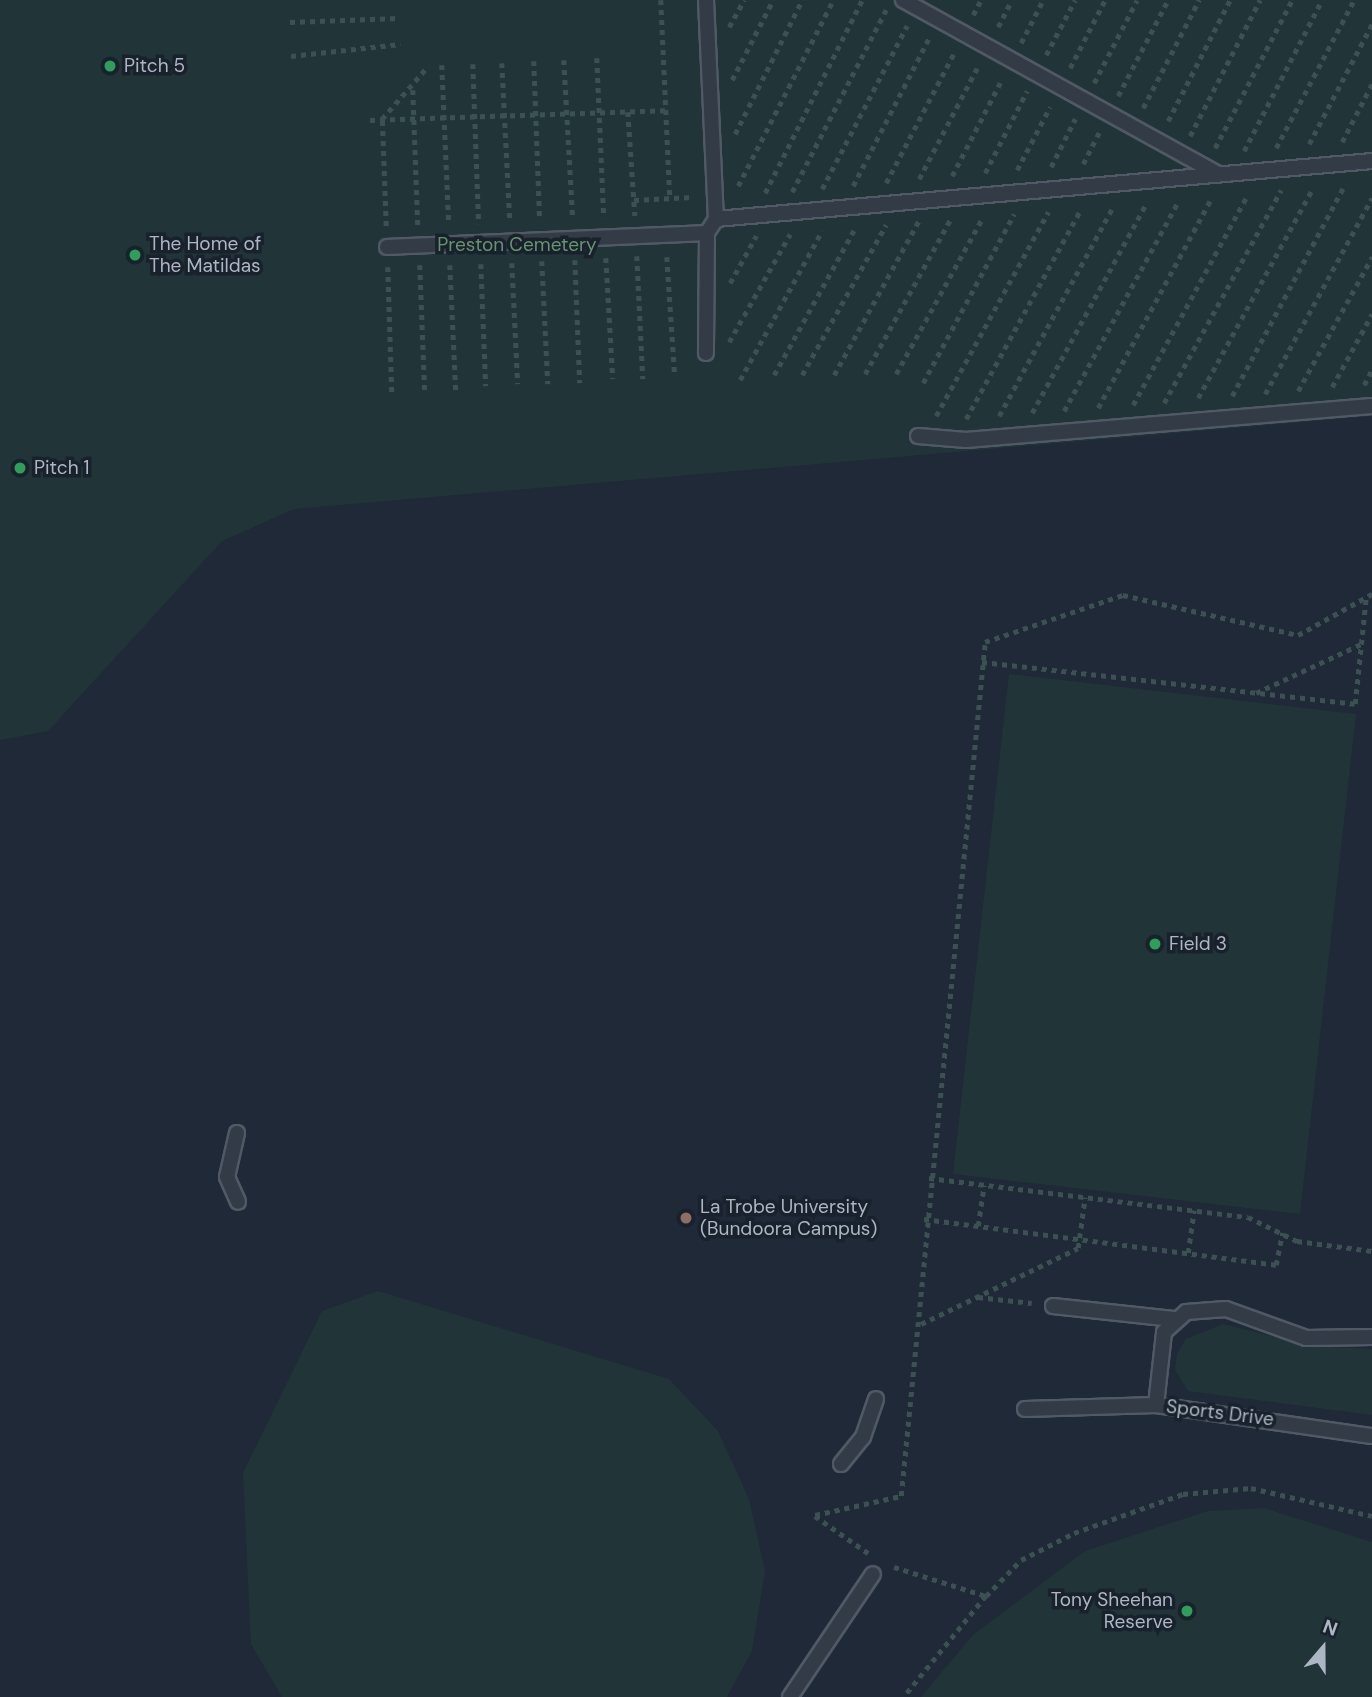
<!DOCTYPE html>
<html>
<head>
<meta charset="utf-8">
<style>
  body { margin:0 }
  #map { position:relative; width:1372px; height:1697px; overflow:hidden; background:#1f2937; font-family:"DM Sans",sans-serif }
  div>[style] { position:absolute }
  [style*='--x'] { left:calc(var(--x)*1px); top:calc(var(--y)*1px); width:calc(var(--w)*1px); rotate:calc(var(--a)*1deg) }
  .green>* { inset:0; background:#213538 }
  .path>* { height:4.5px; margin-top:-2.25px; transform-origin:0; background:repeating-linear-gradient(90deg,#3c5152 0 5px,transparent 0 10px) }
  .roads { filter:drop-shadow(2px 0 #505965) drop-shadow(-2px 0 #505965) drop-shadow(0 2px #505965) drop-shadow(0 -2px #505965) }
  .service>* { height:14px; margin:-7px; padding:0 7px; transform-origin:7px; border-radius:7px; background:#333b47 }
  .dots>* { width:19px; height:19px; translate:-50% -50%; box-sizing:border-box; border:4px solid #19212c; border-radius:50% }
  span { translate:-50% -50%; white-space:nowrap; text-align:center; line-height:1.15; -webkit-text-stroke:7px #19212c; paint-order:stroke }
  .poi-label { font-size:19px; color:#adb6c4 }
  .left { translate:0 -50%; text-align:left }
  .right { translate:-100% -50%; text-align:right }
  .park-label { font-size:19px; color:#65946f }
  .street-label { font-size:19px; color:#adb6c4 }
  .north { position:absolute; left:1288px; top:1613px; width:70px; height:70px; -webkit-text-stroke:5px #19212c; paint-order:stroke; rotate:20deg; font-size:19px; font-weight:700; line-height:28px; text-align:center; color:#adb6c4 }
  .north::after { content:''; display:block; margin:auto; width:24px; height:32px; background:#adb6c4; clip-path:polygon(50% 0,100% 100%,50% 72%,0 100%) }
</style>
</head>
<body>
<div id="map">
  <div class="green">
    <i style="clip-path:polygon(0 0,1372px 0,1372px 416px,294px 509px,222px 541px,48px 731px,0 740px)"></i>
    <i style="clip-path:polygon(1009px 674px,1356px 714px,1300px 1214px,953px 1174px)"></i>
    <i style="clip-path:polygon(378px 1291px,669px 1379px,718px 1431px,749px 1499px,765px 1571px,752px 1651px,727px 1697px,282px 1697px,251px 1644px,243px 1473px,322px 1311px)"></i>
    <i style="clip-path:polygon(1223px 1324px,1309px 1346px,1372px 1349px,1372px 1415px,1188px 1391px,1175px 1370px,1177px 1354px,1186px 1339px)"></i>
    <i style="clip-path:polygon(1264px 1508px,1372px 1542px,1372px 1697px,921px 1697px,973px 1635px,1085px 1551px,1208px 1511px)"></i>
  </div>
  <div class="path">
    <i style="--x:661;--y:0;--w:198;--a:87.4"></i>
    <i style="--x:973;--y:15;--w:17;--a:-62"></i>
    <i style="--x:290;--y:22;--w:109;--a:-2.1"></i>
    <i style="--x:729;--y:27;--w:31;--a:-61"></i>
    <i style="--x:998;--y:27;--w:30;--a:-63"></i>
    <i style="--x:1021;--y:43;--w:48;--a:-62.9"></i>
    <i style="--x:1046;--y:55;--w:62;--a:-62.2"></i>
    <i style="--x:291;--y:56;--w:110;--a:-6.3"></i>
    <i style="--x:597;--y:58;--w:160;--a:87.5"></i>
    <i style="--x:564;--y:60;--w:160;--a:86.8"></i>
    <i style="--x:534;--y:61;--w:160;--a:87.9"></i>
    <i style="--x:502;--y:63;--w:159;--a:87.1"></i>
    <i style="--x:473;--y:64;--w:160;--a:87.9"></i>
    <i style="--x:442;--y:65;--w:160;--a:87.5"></i>
    <i style="--x:1070;--y:68;--w:76;--a:-62.8"></i>
    <i style="--x:732;--y:80;--w:90;--a:-62.9"></i>
    <i style="--x:1094;--y:83;--w:93;--a:-62.6"></i>
    <i style="--x:413;--y:90;--w:135;--a:87.9"></i>
    <i style="--x:1118;--y:96;--w:108;--a:-62.5"></i>
    <i style="--x:1143;--y:108;--w:122;--a:-62.6"></i>
    <i style="--x:628;--y:112;--w:104;--a:86.1"></i>
    <i style="--x:370;--y:120;--w:295;--a:-1.9"></i>
    <i style="--x:1168;--y:121;--w:136;--a:-62.9"></i>
    <i style="--x:735;--y:134;--w:150;--a:-63.4"></i>
    <i style="--x:1190;--y:136;--w:153;--a:-62.8"></i>
    <i style="--x:1342;--y:142;--w:65;--a:-62.7"></i>
    <i style="--x:1309;--y:144;--w:136;--a:-62.3"></i>
    <i style="--x:1215;--y:148;--w:167;--a:-62.5"></i>
    <i style="--x:1276;--y:148;--w:167;--a:-62.2"></i>
    <i style="--x:1244;--y:151;--w:170;--a:-62.7"></i>
    <i style="--x:1083;--y:164;--w:37;--a:-63"></i>
    <i style="--x:1051;--y:167;--w:54;--a:-63.4"></i>
    <i style="--x:1017;--y:170;--w:71;--a:-62.4"></i>
    <i style="--x:985;--y:173;--w:92;--a:-62.9"></i>
    <i style="--x:952;--y:176;--w:109;--a:-62.7"></i>
    <i style="--x:919;--y:179;--w:127;--a:-62.4"></i>
    <i style="--x:886;--y:183;--w:149;--a:-62.4"></i>
    <i style="--x:738;--y:186;--w:209;--a:-62.9"></i>
    <i style="--x:853;--y:186;--w:166;--a:-62.8"></i>
    <i style="--x:822;--y:189;--w:184;--a:-62.5"></i>
    <i style="--x:792;--y:192;--w:205;--a:-62.7"></i>
    <i style="--x:765;--y:193;--w:216;--a:-63.3"></i>
    <i style="--x:634;--y:200;--w:59;--a:-2.9"></i>
    <i style="--x:386;--y:226;--w:107;--a:-92.1"></i>
    <i style="--x:382;--y:119;--w:70;--a:-49"></i>
    <i style="--x:637;--y:256;--w:123;--a:87.2"></i>
    <i style="--x:667;--y:257;--w:119;--a:86.2"></i>
    <i style="--x:606;--y:258;--w:121;--a:86.7"></i>
    <i style="--x:575;--y:260;--w:123;--a:87.7"></i>
    <i style="--x:542;--y:261;--w:123;--a:87.2"></i>
    <i style="--x:512;--y:263;--w:121;--a:87.2"></i>
    <i style="--x:481;--y:264;--w:122;--a:87.7"></i>
    <i style="--x:420;--y:265;--w:128;--a:87.8"></i>
    <i style="--x:450;--y:265;--w:125;--a:87.3"></i>
    <i style="--x:388;--y:267;--w:126;--a:88.2"></i>
    <i style="--x:730;--y:283;--w:54;--a:-61"></i>
    <i style="--x:729;--y:342;--w:124;--a:-60.5"></i>
    <i style="--x:865;--y:374;--w:176;--a:-61.1"></i>
    <i style="--x:896;--y:374;--w:179;--a:-61"></i>
    <i style="--x:774;--y:375;--w:168;--a:-61.1"></i>
    <i style="--x:802;--y:375;--w:172;--a:-60.8"></i>
    <i style="--x:834;--y:375;--w:175;--a:-61.2"></i>
    <i style="--x:740;--y:380;--w:170;--a:-61.2"></i>
    <i style="--x:923;--y:383;--w:192;--a:-61.7"></i>
    <i style="--x:1364;--y:385;--w:17;--a:-62"></i>
    <i style="--x:1332;--y:387;--w:83;--a:-61.3"></i>
    <i style="--x:1298;--y:391;--w:153;--a:-61.1"></i>
    <i style="--x:1265;--y:394;--w:223;--a:-61.4"></i>
    <i style="--x:1232;--y:396;--w:240;--a:-61.9"></i>
    <i style="--x:1198;--y:398;--w:239;--a:-61.3"></i>
    <i style="--x:1164;--y:403;--w:243;--a:-61.2"></i>
    <i style="--x:1133;--y:405;--w:240;--a:-61.4"></i>
    <i style="--x:1098;--y:408;--w:240;--a:-61.6"></i>
    <i style="--x:1064;--y:411;--w:240;--a:-61.4"></i>
    <i style="--x:1032;--y:413;--w:240;--a:-61.4"></i>
    <i style="--x:936;--y:416;--w:233;--a:-61.2"></i>
    <i style="--x:999;--y:416;--w:240;--a:-61.4"></i>
    <i style="--x:966;--y:419;--w:239;--a:-61.3"></i>
    <i style="--x:982;--y:662;--w:375;--a:6.4"></i>
    <i style="--x:1355;--y:704;--w:108;--a:-84.1"></i>
    <i style="--x:1256;--y:693;--w:116;--a:-25"></i>
    <i style="--x:929;--y:1178;--w:321;--a:7"></i>
    <i style="--x:1248;--y:1217;--w:55;--a:26.1"></i>
    <i style="--x:1297;--y:1241;--w:76;--a:7.6"></i>
    <i style="--x:924;--y:1219;--w:355;--a:7.4"></i>
    <i style="--x:1276;--y:1265;--w:33;--a:-79"></i>
    <i style="--x:978;--y:1226;--w:41;--a:-81.7"></i>
    <i style="--x:1188;--y:1253;--w:43;--a:-82.1"></i>
    <i style="--x:978;--y:1297;--w:54;--a:6.3"></i>
    <i style="--x:921;--y:1324;--w:174;--a:-25.8"></i>
    <i style="--x:1078;--y:1248;--w:51;--a:-82.2"></i>
    <i style="--x:815;--y:1515;--w:88;--a:-12.5"></i>
    <i style="--x:901;--y:1496;--w:858;--a:-84.38"></i>
    <i style="--x:985;--y:642;--w:146;--a:-18.8"></i>
    <i style="--x:1123;--y:595;--w:180;--a:12.9"></i>
    <i style="--x:1298;--y:635;--w:85;--a:-29"></i>
    <i style="--x:815;--y:1516;--w:65;--a:34.9"></i>
    <i style="--x:894;--y:1567;--w:96;--a:17.5"></i>
    <i style="--x:986;--y:1596;--w:130;--a:129.1"></i>
    <i style="--x:986;--y:1596;--w:50;--a:-45.8"></i>
    <i style="--x:1021;--y:1560;--w:59;--a:-27"></i>
    <i style="--x:1074;--y:1533;--w:116;--a:-19.7"></i>
    <i style="--x:1183;--y:1494;--w:68;--a:-5"></i>
    <i style="--x:1251;--y:1488;--w:124;--a:13"></i>
  </div>
  <div class="roads">
    <div class="service">
      <i style="--x:706;--y:0;--w:219;--a:87.4"></i>
      <i style="--x:716;--y:219;--w:17;--a:123"></i>
      <i style="--x:707;--y:233;--w:120;--a:90.5"></i>
      <i style="--x:903;--y:0;--w:360;--a:28.9"></i>
      <i style="--x:716;--y:219;--w:659;--a:-5.05"></i>
      <i style="--x:387;--y:247;--w:320;--a:-2.5"></i>
      <i style="--x:918;--y:436;--w:48;--a:4.8"></i>
      <i style="--x:966;--y:440;--w:407;--a:-4.8"></i>
      <i style="--x:237;--y:1133;--w:45;--a:102.8"></i>
      <i style="--x:227;--y:1177;--w:27;--a:66"></i>
      <i style="--x:1053;--y:1306;--w:121;--a:6.2"></i>
      <i style="--x:1156;--y:1405;--w:73;--a:-83.7"></i>
      <i style="--x:1164;--y:1332;--w:30;--a:-42"></i>
      <i style="--x:1186;--y:1312;--w:40;--a:-4.3"></i>
      <i style="--x:1226;--y:1309;--w:85;--a:19.9"></i>
      <i style="--x:1306;--y:1338;--w:66;--a:-0.9"></i>
      <i style="--x:1025;--y:1409;--w:131;--a:-1.7"></i>
      <i style="--x:1156;--y:1405;--w:218;--a:8.2"></i>
      <i style="--x:841;--y:1464;--w:35;--a:-51"></i>
      <i style="--x:863;--y:1437;--w:40;--a:-71.1"></i>
      <i style="--x:790;--y:1697;--w:148;--a:-56"></i>
    </div>
  </div>
  <div class="dots">
    <i style="left:110px;top:66px;background:#2e9e5b"></i>
    <i style="left:135px;top:255px;background:#2e9e5b"></i>
    <i style="left:20px;top:468px;background:#2e9e5b"></i>
    <i style="left:1155px;top:944px;background:#2e9e5b"></i>
    <i style="left:686px;top:1218px;background:#8d6e63"></i>
    <i style="left:1187px;top:1611px;background:#2e9e5b"></i>
  </div>
  <div class="poi-label">
    <span class="left" style="left:124px;top:66px">Pitch 5</span>
    <span class="left" style="left:149px;top:255px">The Home of<br>The Matildas</span>
    <span class="left" style="left:34px;top:468px">Pitch 1</span>
    <span class="left" style="left:1169px;top:944px">Field 3</span>
    <span class="left" style="left:700px;top:1218px">La Trobe University<br>(Bundoora Campus)</span>
    <span class="right" style="left:1173px;top:1611px">Tony Sheehan<br>Reserve</span>
  </div>
  <div class="park-label">
    <span style="left:517px;top:245px">Preston Cemetery</span>
  </div>
  <div class="street-label">
    <span style="left:1220px;top:1413px;rotate:7deg">Sports Drive</span>
  </div>
  <div class="north">N</div>
</div>
</body>
</html>
